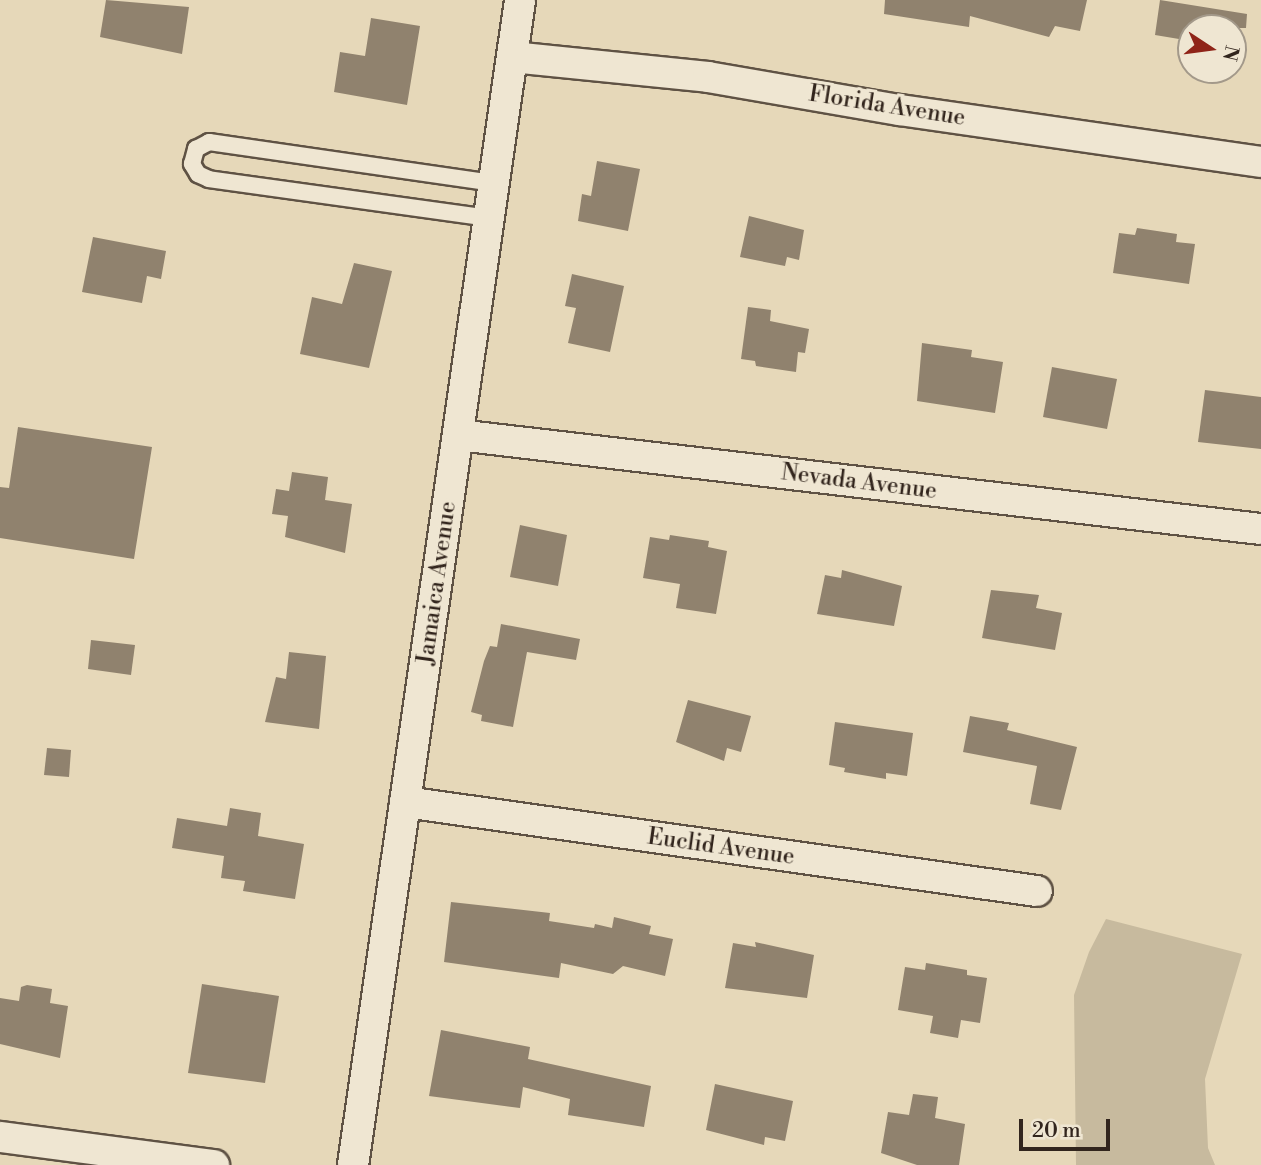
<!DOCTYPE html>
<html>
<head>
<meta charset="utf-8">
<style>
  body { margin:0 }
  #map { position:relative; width:1261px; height:1165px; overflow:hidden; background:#e6d8b9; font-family:"Libre Bodoni",serif }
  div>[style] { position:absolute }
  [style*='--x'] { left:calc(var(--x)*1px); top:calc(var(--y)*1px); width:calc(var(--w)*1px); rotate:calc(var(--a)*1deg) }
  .green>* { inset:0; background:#c7ba9e }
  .building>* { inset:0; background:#90826e }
  .roads { filter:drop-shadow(2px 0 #5f5244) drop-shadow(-2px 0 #5f5244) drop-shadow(0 2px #5f5244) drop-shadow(0 -2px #5f5244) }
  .service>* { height:16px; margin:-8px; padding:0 8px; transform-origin:8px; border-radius:8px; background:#efe6d2 }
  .minor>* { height:30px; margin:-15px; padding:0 15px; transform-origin:15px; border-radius:15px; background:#efe6d2 }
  span { translate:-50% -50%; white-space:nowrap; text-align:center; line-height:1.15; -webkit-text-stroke:6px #efe6d2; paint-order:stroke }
  .street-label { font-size:23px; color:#32251d }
  .north { position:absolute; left:1177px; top:14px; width:70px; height:70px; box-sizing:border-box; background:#efe6d2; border:2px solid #a3998a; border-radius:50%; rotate:103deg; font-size:19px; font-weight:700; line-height:28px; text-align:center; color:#32251d }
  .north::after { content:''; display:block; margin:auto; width:24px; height:32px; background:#8f2418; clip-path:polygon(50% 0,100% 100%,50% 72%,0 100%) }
  .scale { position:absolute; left:1019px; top:1119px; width:91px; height:32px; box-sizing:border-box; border:4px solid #32251d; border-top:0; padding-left:9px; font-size:21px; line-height:24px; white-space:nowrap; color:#32251d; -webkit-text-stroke:5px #efe6d2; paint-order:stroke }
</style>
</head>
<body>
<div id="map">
  <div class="green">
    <i style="clip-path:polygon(1106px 919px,1242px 954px,1205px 1079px,1208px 1148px,1215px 1165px,1076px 1165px,1074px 995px,1089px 952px)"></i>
  </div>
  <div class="building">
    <i style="clip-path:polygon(106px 0,189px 7px,182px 54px,100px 37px)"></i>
    <i style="clip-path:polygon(885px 0,1087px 0,1080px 31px,1055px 26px,1049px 37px,970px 16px,969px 27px,884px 14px)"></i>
    <i style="clip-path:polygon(1160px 0,1247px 14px,1246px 28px,1191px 28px,1191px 41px,1155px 35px)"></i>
    <i style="clip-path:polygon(371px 18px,420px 26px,407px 105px,334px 92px,340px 52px,365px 56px)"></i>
    <i style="clip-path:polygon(597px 161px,640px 169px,628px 231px,578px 221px,582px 194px,591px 196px)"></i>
    <i style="clip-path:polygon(749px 216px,804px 230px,799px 260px,787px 257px,785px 266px,740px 257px)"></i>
    <i style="clip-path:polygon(1137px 228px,1177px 234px,1176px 242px,1195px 244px,1189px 284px,1113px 273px,1119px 233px,1135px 235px)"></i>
    <i style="clip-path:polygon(93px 237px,166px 251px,161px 279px,147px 276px,142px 303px,82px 292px)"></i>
    <i style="clip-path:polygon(354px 263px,392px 271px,369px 368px,300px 354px,312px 297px,342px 304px)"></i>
    <i style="clip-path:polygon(572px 274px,624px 286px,610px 352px,568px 343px,576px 308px,565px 306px)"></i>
    <i style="clip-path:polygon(748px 307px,771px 310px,770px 321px,809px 329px,805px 353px,798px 352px,796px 372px,756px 366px,755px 361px,741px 359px)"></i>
    <i style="clip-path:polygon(922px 343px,972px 350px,971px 357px,1003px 362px,995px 413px,917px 401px)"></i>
    <i style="clip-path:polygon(1052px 367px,1117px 379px,1107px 429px,1043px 417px)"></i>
    <i style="clip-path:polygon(1205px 390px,1261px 397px,1261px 449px,1198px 442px)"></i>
    <i style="clip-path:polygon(18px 427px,152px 447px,134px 559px,0 538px,0 487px,9px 488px)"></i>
    <i style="clip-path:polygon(292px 472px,328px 477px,325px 500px,352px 504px,345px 553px,285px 537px,288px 516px,272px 514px,276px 489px,289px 491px)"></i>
    <i style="clip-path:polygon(520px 525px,567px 535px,558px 586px,510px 577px)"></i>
    <i style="clip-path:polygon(670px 535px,709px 541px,708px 547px,727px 551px,716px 614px,676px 608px,680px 584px,643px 578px,650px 537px,669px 540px)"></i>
    <i style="clip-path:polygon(842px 570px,902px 586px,894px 626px,817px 614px,825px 575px,841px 578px)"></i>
    <i style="clip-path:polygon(991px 590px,1039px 595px,1036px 608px,1062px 613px,1055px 650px,982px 638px)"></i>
    <i style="clip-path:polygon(501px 624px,580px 639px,576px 660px,527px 652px,513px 727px,481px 721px,482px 715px,471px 712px,484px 661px,490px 646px,497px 647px)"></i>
    <i style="clip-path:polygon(91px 640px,135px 645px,131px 675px,88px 669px)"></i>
    <i style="clip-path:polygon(289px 652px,326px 656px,319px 729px,265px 722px,276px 677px,286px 679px)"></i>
    <i style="clip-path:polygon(688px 700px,751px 716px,741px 752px,727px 748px,724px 761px,676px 742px)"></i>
    <i style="clip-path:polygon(970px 716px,1009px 723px,1007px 730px,1077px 747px,1061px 810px,1030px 804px,1037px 766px,963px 752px)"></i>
    <i style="clip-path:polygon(835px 722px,913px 733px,907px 776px,886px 773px,886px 779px,844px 772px,845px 768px,829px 765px)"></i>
    <i style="clip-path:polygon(47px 748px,71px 750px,69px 777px,44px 775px)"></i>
    <i style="clip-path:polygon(230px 808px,261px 813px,258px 836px,304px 844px,295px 899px,243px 891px,245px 881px,221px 878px,224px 856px,172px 848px,177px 818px,227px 826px)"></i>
    <i style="clip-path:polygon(451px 902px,550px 913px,549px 921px,594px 928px,595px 924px,612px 928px,614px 917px,651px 926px,649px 934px,673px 939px,665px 976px,623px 966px,613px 974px,561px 963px,559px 978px,444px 962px)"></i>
    <i style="clip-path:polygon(755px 942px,814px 955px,807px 998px,725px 988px,733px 943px,756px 947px)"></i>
    <i style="clip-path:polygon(926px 963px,967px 970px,967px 975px,987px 978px,980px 1023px,961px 1020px,958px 1038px,930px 1033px,933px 1016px,898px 1010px,905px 967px,925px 970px)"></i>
    <i style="clip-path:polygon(202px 984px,279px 996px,265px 1083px,188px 1073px)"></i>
    <i style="clip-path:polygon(27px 985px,52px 989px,50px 1003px,68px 1006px,60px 1058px,0 1044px,0 998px,19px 1001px,21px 987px)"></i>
    <i style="clip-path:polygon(441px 1030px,530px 1047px,528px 1059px,651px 1086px,644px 1127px,568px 1115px,570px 1099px,523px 1087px,520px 1108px,429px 1096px)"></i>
    <i style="clip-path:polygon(715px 1084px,793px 1101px,785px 1141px,765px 1137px,764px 1145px,706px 1130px)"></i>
    <i style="clip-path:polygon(913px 1094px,938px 1097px,935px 1118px,965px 1124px,959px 1165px,917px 1165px,881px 1153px,888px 1112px,909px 1115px)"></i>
  </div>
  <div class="roads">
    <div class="service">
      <i style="--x:489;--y:218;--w:283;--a:-172.1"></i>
      <i style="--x:209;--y:179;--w:12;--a:-156"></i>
      <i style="--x:198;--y:174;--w:12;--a:-121"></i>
      <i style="--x:192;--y:164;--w:16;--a:-75"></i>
      <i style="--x:196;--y:149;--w:15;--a:-28"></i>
      <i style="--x:209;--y:142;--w:288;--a:8.2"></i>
    </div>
    <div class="minor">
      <i style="--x:512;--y:57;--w:197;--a:5.8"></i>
      <i style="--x:708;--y:77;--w:195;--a:9.8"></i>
      <i style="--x:900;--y:110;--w:365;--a:8.2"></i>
      <i style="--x:458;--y:435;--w:808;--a:6.68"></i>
      <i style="--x:405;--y:802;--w:638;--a:8.02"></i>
      <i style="--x:0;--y:1137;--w:216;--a:7.5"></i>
      <i style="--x:353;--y:1165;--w:1177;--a:-81.84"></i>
    </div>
  </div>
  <div class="street-label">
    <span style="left:887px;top:106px;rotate:9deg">Florida Avenue</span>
    <span style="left:859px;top:482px;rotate:7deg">Nevada Avenue</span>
    <span style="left:437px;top:583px;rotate:-82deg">Jamaica Avenue</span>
    <span style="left:721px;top:847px;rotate:8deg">Euclid Avenue</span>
  </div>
  <div class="north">N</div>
  <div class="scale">20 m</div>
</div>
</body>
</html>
